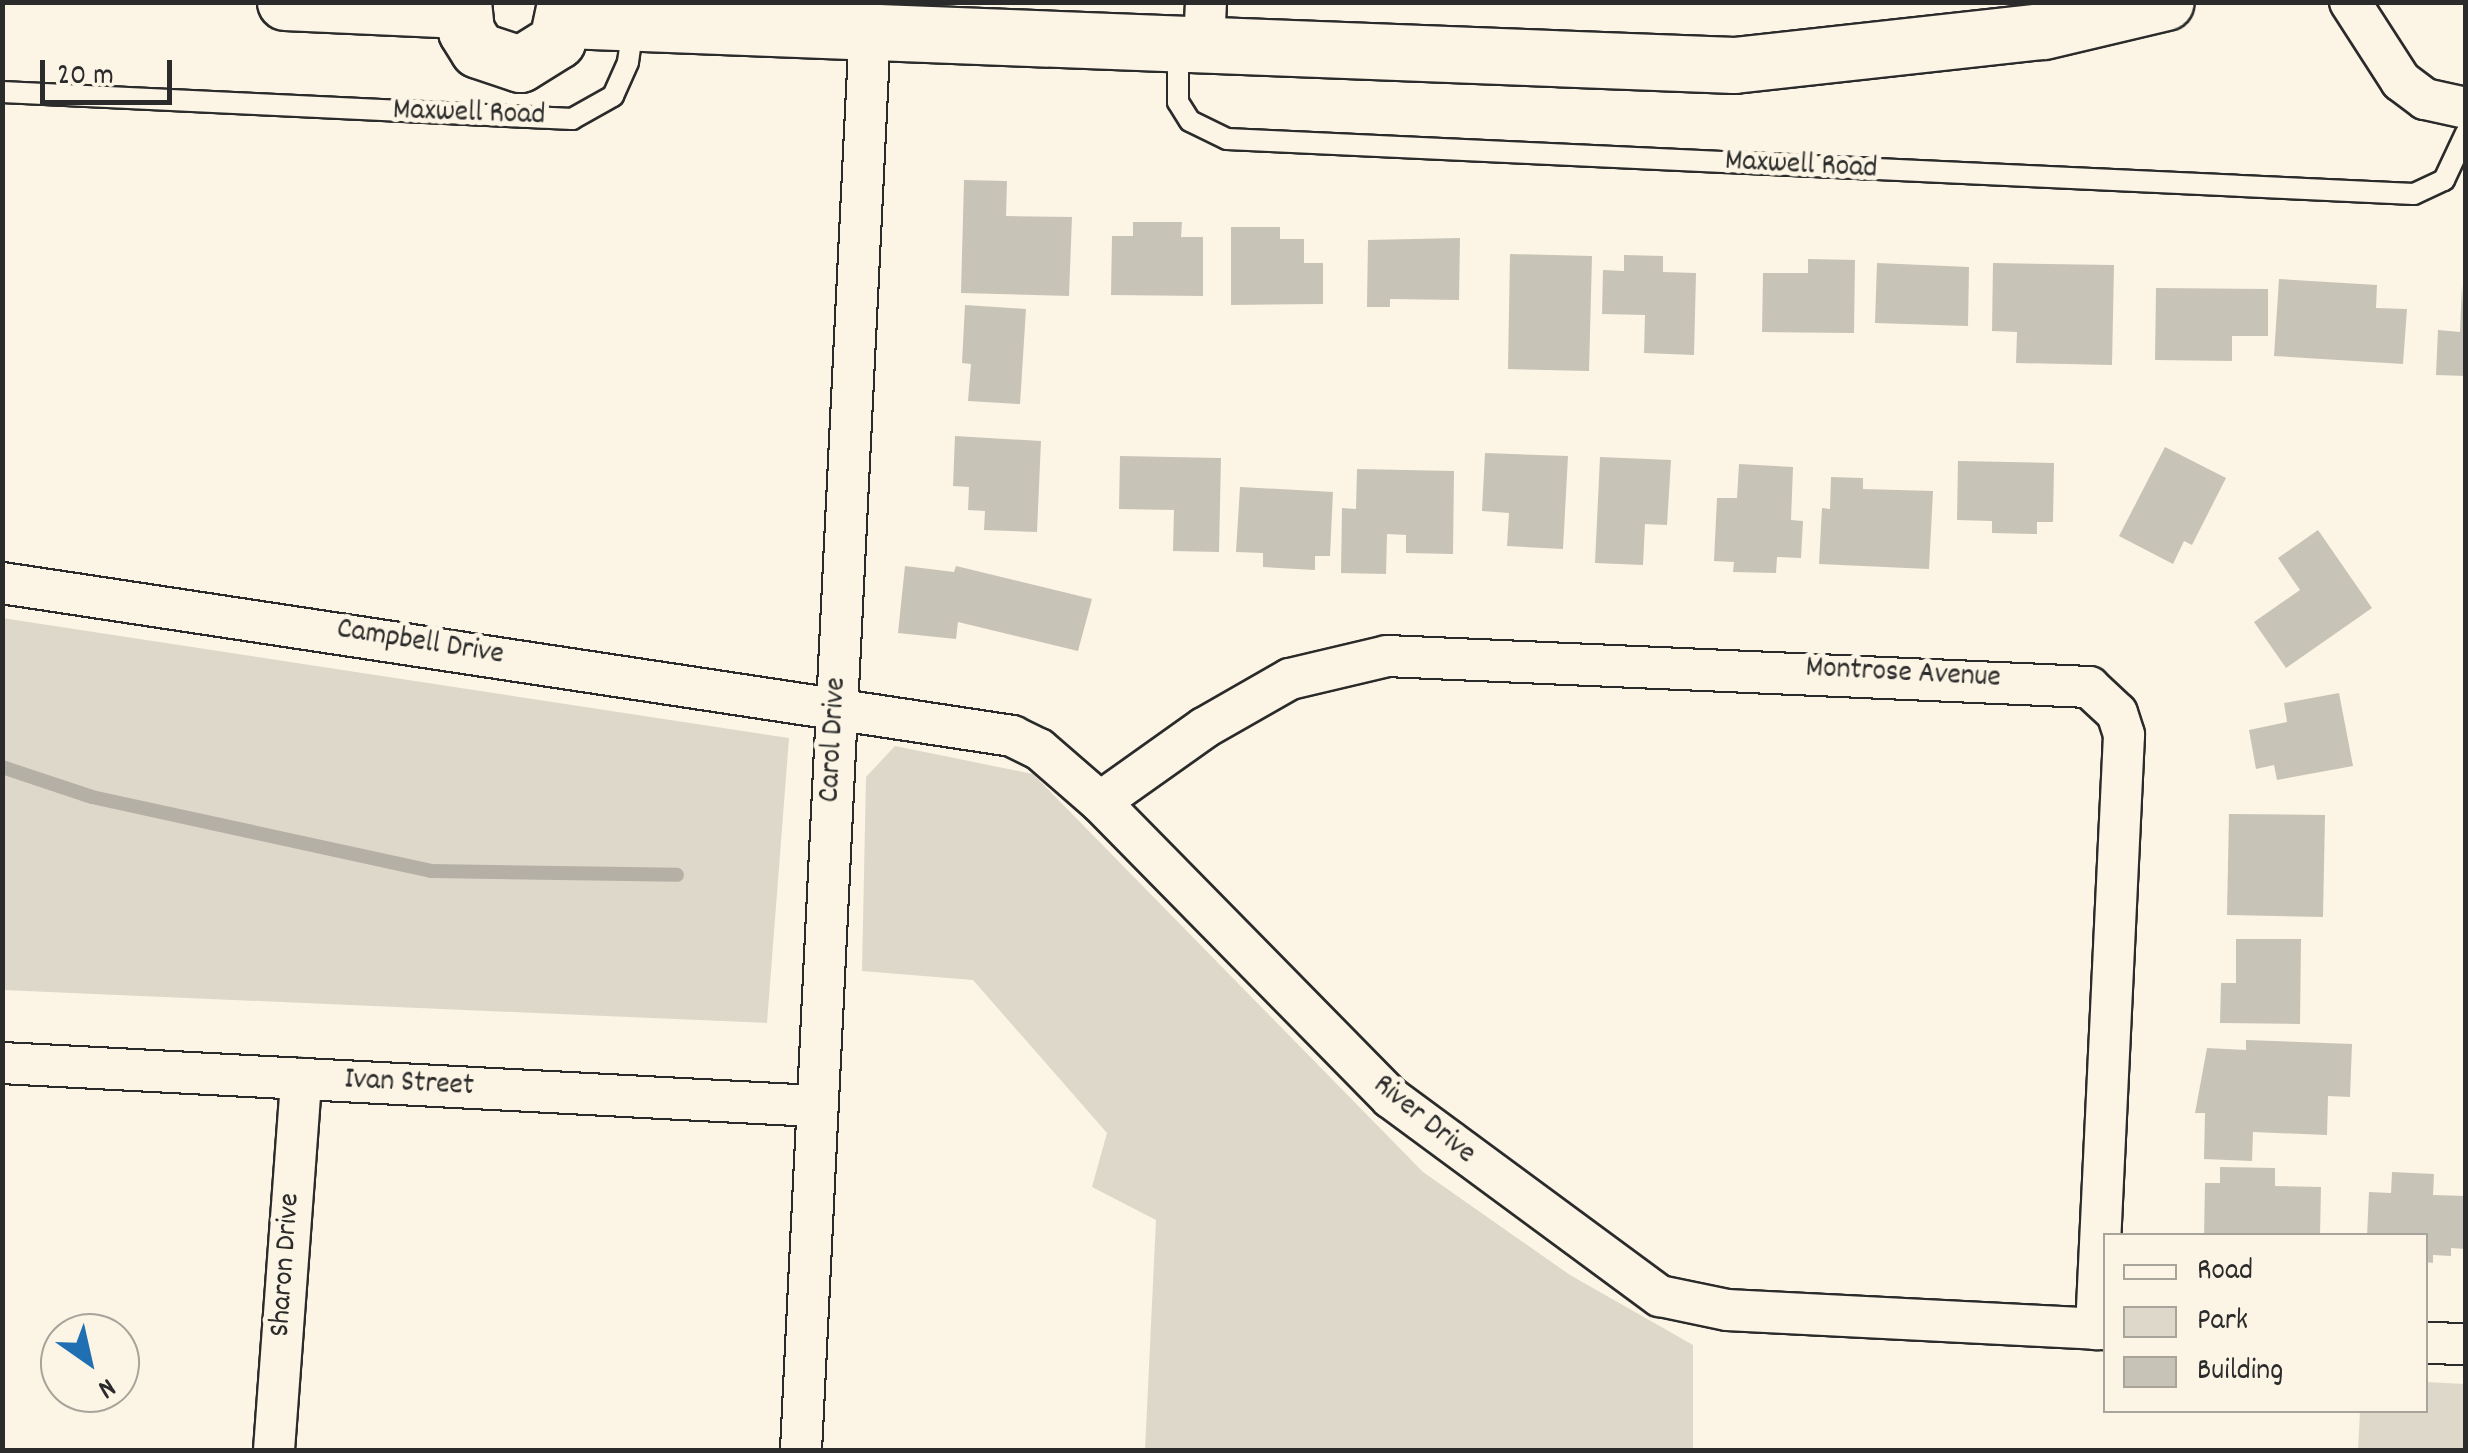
<!DOCTYPE html>
<html>
<head>
<meta charset="utf-8">
<style>
  body { margin:0 }
  #map { position:relative; width:2468px; height:1453px; overflow:hidden; background:#fcf5e5; font-family:Dekko,sans-serif }
  div>[style] { position:absolute }
  [style*='--x'] { left:calc(var(--x)*1px); top:calc(var(--y)*1px); width:calc(var(--w)*1px); rotate:calc(var(--a)*1deg) }
  .green>* { inset:0; background:#ded8ca }
  .stream>* { height:14px; margin:-7px; padding:0 7px; transform-origin:7px; border-radius:7px; background:#b4b0a5 }
  .building>* { inset:0; background:#c8c3b7 }
  .roads { filter:drop-shadow(2px 0 #2b2b2b) drop-shadow(-2px 0 #2b2b2b) drop-shadow(0 2px #2b2b2b) drop-shadow(0 -2px #2b2b2b) }
  .lane>* { height:20px; margin:-10px; padding:0 10px; transform-origin:10px; border-radius:10px; background:#fcf5e5 }
  .street>* { height:40px; margin:-20px; padding:0 20px; transform-origin:20px; border-radius:20px; background:#fcf5e5 }
  .secondary>* { height:55px; margin:-27.5px; padding:0 27.5px; transform-origin:27.5px; border-radius:27.5px; background:#fcf5e5 }
  span { translate:-50% -50%; white-space:nowrap; text-align:center; line-height:1.15; -webkit-text-stroke:10px #fcf5e5; paint-order:stroke }
  .street-label { font-size:30px; color:#2b2b2b }
  .frame { position:absolute; inset:0; border:5px solid #2b2b2b; pointer-events:none }
  .legend { position:absolute; left:2103px; top:1233px; width:325px; height:180px; box-sizing:border-box; background:#fcf5e5; border:2px solid #a8a49b; margin:0; padding:12px 18px; list-style:none; font-size:30px; color:#2b2b2b }
  .legend li { display:flex; align-items:center; gap:20px; height:50px }
  .legend b { width:50px; border:2px solid #a8a49b }
  .north { position:absolute; left:40px; top:1313px; width:100px; height:100px; box-sizing:border-box; background:#fcf5e5; border:2px solid #a8a49b; border-radius:50%; rotate:146deg; font-size:28px; font-weight:700; line-height:40px; text-align:center; color:#2b2b2b }
  .north::after { content:''; display:block; margin:auto; width:35px; height:45px; background:#1f6fb2; clip-path:polygon(50% 0,100% 100%,50% 72%,0 100%) }
  .scale { position:absolute; left:40px; top:60px; width:132px; height:45px; box-sizing:border-box; border:5px solid #2b2b2b; border-top:0; padding-left:12px; font-size:30px; line-height:35px; white-space:nowrap; color:#2b2b2b; -webkit-text-stroke:8px #fcf5e5; paint-order:stroke }
</style>
</head>
<body>
<div id="map">
  <div class="green">
    <i style="clip-path:polygon(2px 618px,789px 738px,767px 1023px,3px 990px)"></i>
    <i style="clip-path:polygon(895px 746px,1033px 774px,1423px 1172px,1570px 1275px,1693px 1345px,1693px 1450px,1145px 1450px,1156px 1220px,1092px 1187px,1107px 1133px,973px 980px,862px 971px,866px 777px)"></i>
    <i style="clip-path:polygon(2426px 1382px,2465px 1384px,2465px 1450px,2358px 1450px,2360px 1411px,2426px 1410px)"></i>
  </div>
  <div class="stream">
    <i style="--x:2;--y:767;--w:95;--a:18.4"></i>
    <i style="--x:92;--y:797;--w:347;--a:12.3"></i>
    <i style="--x:431;--y:871;--w:246;--a:0.9"></i>
  </div>
  <div class="building">
    <i style="clip-path:polygon(964px 180px,1007px 181px,1006px 216px,1072px 217px,1069px 296px,961px 293px)"></i>
    <i style="clip-path:polygon(1133px 222px,1182px 222px,1181px 237px,1203px 237px,1203px 296px,1111px 295px,1112px 236px,1133px 236px)"></i>
    <i style="clip-path:polygon(1231px 227px,1280px 227px,1280px 239px,1304px 239px,1304px 263px,1323px 263px,1323px 304px,1231px 305px)"></i>
    <i style="clip-path:polygon(1460px 238px,1459px 300px,1390px 299px,1390px 307px,1367px 307px,1368px 240px)"></i>
    <i style="clip-path:polygon(1510px 254px,1592px 256px,1589px 371px,1508px 369px)"></i>
    <i style="clip-path:polygon(1624px 255px,1663px 256px,1663px 272px,1696px 273px,1694px 355px,1644px 353px,1645px 315px,1602px 314px,1603px 270px,1624px 271px)"></i>
    <i style="clip-path:polygon(1808px 259px,1855px 260px,1854px 333px,1762px 332px,1763px 273px,1808px 273px)"></i>
    <i style="clip-path:polygon(1877px 263px,1969px 267px,1968px 326px,1875px 323px)"></i>
    <i style="clip-path:polygon(1993px 263px,2114px 265px,2112px 365px,2016px 363px,2017px 332px,1992px 331px)"></i>
    <i style="clip-path:polygon(2279px 279px,2377px 285px,2376px 308px,2407px 309px,2403px 364px,2274px 356px)"></i>
    <i style="clip-path:polygon(2462px 284px,2466px 376px,2436px 375px,2438px 330px,2460px 332px)"></i>
    <i style="clip-path:polygon(2156px 288px,2268px 289px,2268px 336px,2232px 336px,2232px 361px,2155px 360px)"></i>
    <i style="clip-path:polygon(965px 305px,1026px 309px,1020px 404px,968px 401px,971px 364px,962px 363px)"></i>
    <i style="clip-path:polygon(955px 436px,1041px 441px,1037px 532px,984px 530px,985px 511px,968px 510px,969px 487px,953px 486px)"></i>
    <i style="clip-path:polygon(2165px 447px,2226px 478px,2192px 545px,2184px 541px,2173px 564px,2119px 536px)"></i>
    <i style="clip-path:polygon(1485px 453px,1568px 456px,1563px 549px,1507px 546px,1509px 513px,1482px 511px)"></i>
    <i style="clip-path:polygon(1120px 456px,1221px 458px,1219px 552px,1173px 551px,1174px 510px,1119px 509px)"></i>
    <i style="clip-path:polygon(1600px 457px,1671px 460px,1667px 525px,1645px 524px,1643px 565px,1595px 563px)"></i>
    <i style="clip-path:polygon(1958px 461px,2054px 463px,2053px 522px,2037px 522px,2037px 534px,1992px 533px,1992px 521px,1957px 520px)"></i>
    <i style="clip-path:polygon(1739px 464px,1793px 467px,1791px 520px,1803px 521px,1801px 558px,1777px 557px,1776px 573px,1733px 572px,1734px 562px,1714px 561px,1717px 498px,1737px 498px)"></i>
    <i style="clip-path:polygon(1357px 469px,1454px 471px,1453px 554px,1406px 553px,1406px 535px,1387px 534px,1386px 574px,1341px 573px,1342px 508px,1356px 509px)"></i>
    <i style="clip-path:polygon(1831px 477px,1863px 478px,1863px 489px,1933px 491px,1929px 569px,1819px 564px,1822px 508px,1830px 509px)"></i>
    <i style="clip-path:polygon(1240px 487px,1333px 492px,1330px 556px,1315px 556px,1315px 570px,1263px 567px,1263px 553px,1236px 552px)"></i>
    <i style="clip-path:polygon(2318px 530px,2372px 608px,2286px 668px,2254px 622px,2300px 590px,2278px 558px)"></i>
    <i style="clip-path:polygon(905px 566px,954px 572px,956px 566px,1092px 599px,1078px 651px,958px 622px,956px 639px,898px 633px)"></i>
    <i style="clip-path:polygon(2339px 693px,2353px 766px,2277px 780px,2274px 765px,2256px 769px,2249px 730px,2287px 722px,2284px 703px)"></i>
    <i style="clip-path:polygon(2229px 814px,2325px 815px,2323px 917px,2227px 915px)"></i>
    <i style="clip-path:polygon(2236px 939px,2301px 939px,2300px 1024px,2220px 1023px,2221px 983px,2236px 983px)"></i>
    <i style="clip-path:polygon(2246px 1040px,2352px 1044px,2350px 1097px,2328px 1096px,2327px 1135px,2253px 1132px,2252px 1161px,2204px 1159px,2205px 1113px,2195px 1113px,2207px 1048px,2246px 1050px)"></i>
    <i style="clip-path:polygon(2220px 1167px,2275px 1168px,2275px 1186px,2321px 1187px,2320px 1236px,2204px 1236px,2205px 1183px,2220px 1183px)"></i>
    <i style="clip-path:polygon(2392px 1172px,2434px 1174px,2433px 1195px,2466px 1196px,2466px 1249px,2451px 1248px,2451px 1256px,2433px 1255px,2433px 1263px,2426px 1262px,2426px 1236px,2367px 1236px,2369px 1192px,2391px 1193px)"></i>
  </div>
  <div class="roads">
    <div class="lane">
      <i style="--x:1178;--y:48;--w:54;--a:90"></i>
      <i style="--x:1178;--y:102;--w:22;--a:58"></i>
      <i style="--x:1190;--y:121;--w:41;--a:25.9"></i>
      <i style="--x:1227;--y:139;--w:1188;--a:2.65"></i>
      <i style="--x:2414;--y:194;--w:33;--a:-25"></i>
      <i style="--x:2444;--y:180;--w:52;--a:-64.9"></i>
      <i style="--x:2;--y:92;--w:571;--a:2.71"></i>
      <i style="--x:572;--y:119;--w:47;--a:-29.3"></i>
      <i style="--x:613;--y:96;--w:37;--a:-66"></i>
      <i style="--x:628;--y:62;--w:37;--a:-82"></i>
    </div>
    <div class="street">
      <i style="--x:2350;--y:2;--w:94;--a:57.2"></i>
      <i style="--x:2401;--y:81;--w:30;--a:37"></i>
      <i style="--x:2425;--y:99;--w:42;--a:12.4"></i>
      <i style="--x:1204;--y:43;--w:41;--a:-87.2"></i>
      <i style="--x:2;--y:583;--w:1022;--a:8.61"></i>
      <i style="--x:1012;--y:736;--w:30;--a:26"></i>
      <i style="--x:1039;--y:749;--w:81;--a:41"></i>
      <i style="--x:1100;--y:802;--w:415;--a:45.5"></i>
      <i style="--x:1391;--y:1098;--w:334;--a:36.4"></i>
      <i style="--x:1660;--y:1296;--w:68;--a:11.8"></i>
      <i style="--x:1727;--y:1310;--w:379;--a:2.9"></i>
      <i style="--x:1100;--y:802;--w:128;--a:-35.4"></i>
      <i style="--x:1204;--y:728;--w:99;--a:-29.7"></i>
      <i style="--x:1290;--y:679;--w:100;--a:-13.3"></i>
      <i style="--x:1387;--y:656;--w:703;--a:2.53"></i>
      <i style="--x:2089;--y:687;--w:38;--a:43"></i>
      <i style="--x:2117;--y:713;--w:23;--a:72"></i>
      <i style="--x:2124;--y:735;--w:595;--a:92.7"></i>
      <i style="--x:2;--y:1063;--w:814;--a:3.03"></i>
      <i style="--x:2426;--y:1343;--w:40;--a:1.4"></i>
      <i style="--x:274;--y:1450;--w:372;--a:-85.8"></i>
      <i style="--x:801;--y:1450;--w:1423;--a:-87.22"></i>
    </div>
    <div class="secondary">
      <i style="--x:285;--y:2;--w:177;--a:2.6"></i>
      <i style="--x:463;--y:2;--w:29;--a:84"></i>
      <i style="--x:466;--y:31;--w:22;--a:58"></i>
      <i style="--x:478;--y:50;--w:44;--a:18.4"></i>
      <i style="--x:520;--y:64;--w:44;--a:-31.9"></i>
      <i style="--x:557;--y:41;--w:40;--a:-78"></i>
      <i style="--x:566;--y:20;--w:1169;--a:2.21"></i>
      <i style="--x:1734;--y:65;--w:312;--a:-6.3"></i>
      <i style="--x:2044;--y:31;--w:125;--a:-13.4"></i>
    </div>
  </div>
  <div class="street-label">
    <span style="left:469px;top:115px;rotate:2deg">Maxwell Road</span>
    <span style="left:1801px;top:167px;rotate:3deg">Maxwell Road</span>
    <span style="left:420px;top:644px;rotate:9deg">Campbell Drive</span>
    <span style="left:1903px;top:675px;rotate:3deg">Montrose Avenue</span>
    <span style="left:835px;top:740px;rotate:-87deg">Carol Drive</span>
    <span style="left:409px;top:1085px;rotate:3deg">Ivan Street</span>
    <span style="left:1423px;top:1121px;rotate:39deg">River Drive</span>
    <span style="left:287px;top:1265px;rotate:-86deg">Sharon Drive</span>
  </div>
  <div class="frame"></div>
  <ul class="legend">
  <li><b style="height:12px;background:#fcf5e5"></b>Road</li>
  <li><b style="height:28px;background:#ded8ca"></b>Park</li>
  <li><b style="height:28px;background:#c8c3b7"></b>Building</li>
  </ul>
  <div class="north">N</div>
  <div class="scale">20 m</div>
</div>
</body>
</html>
